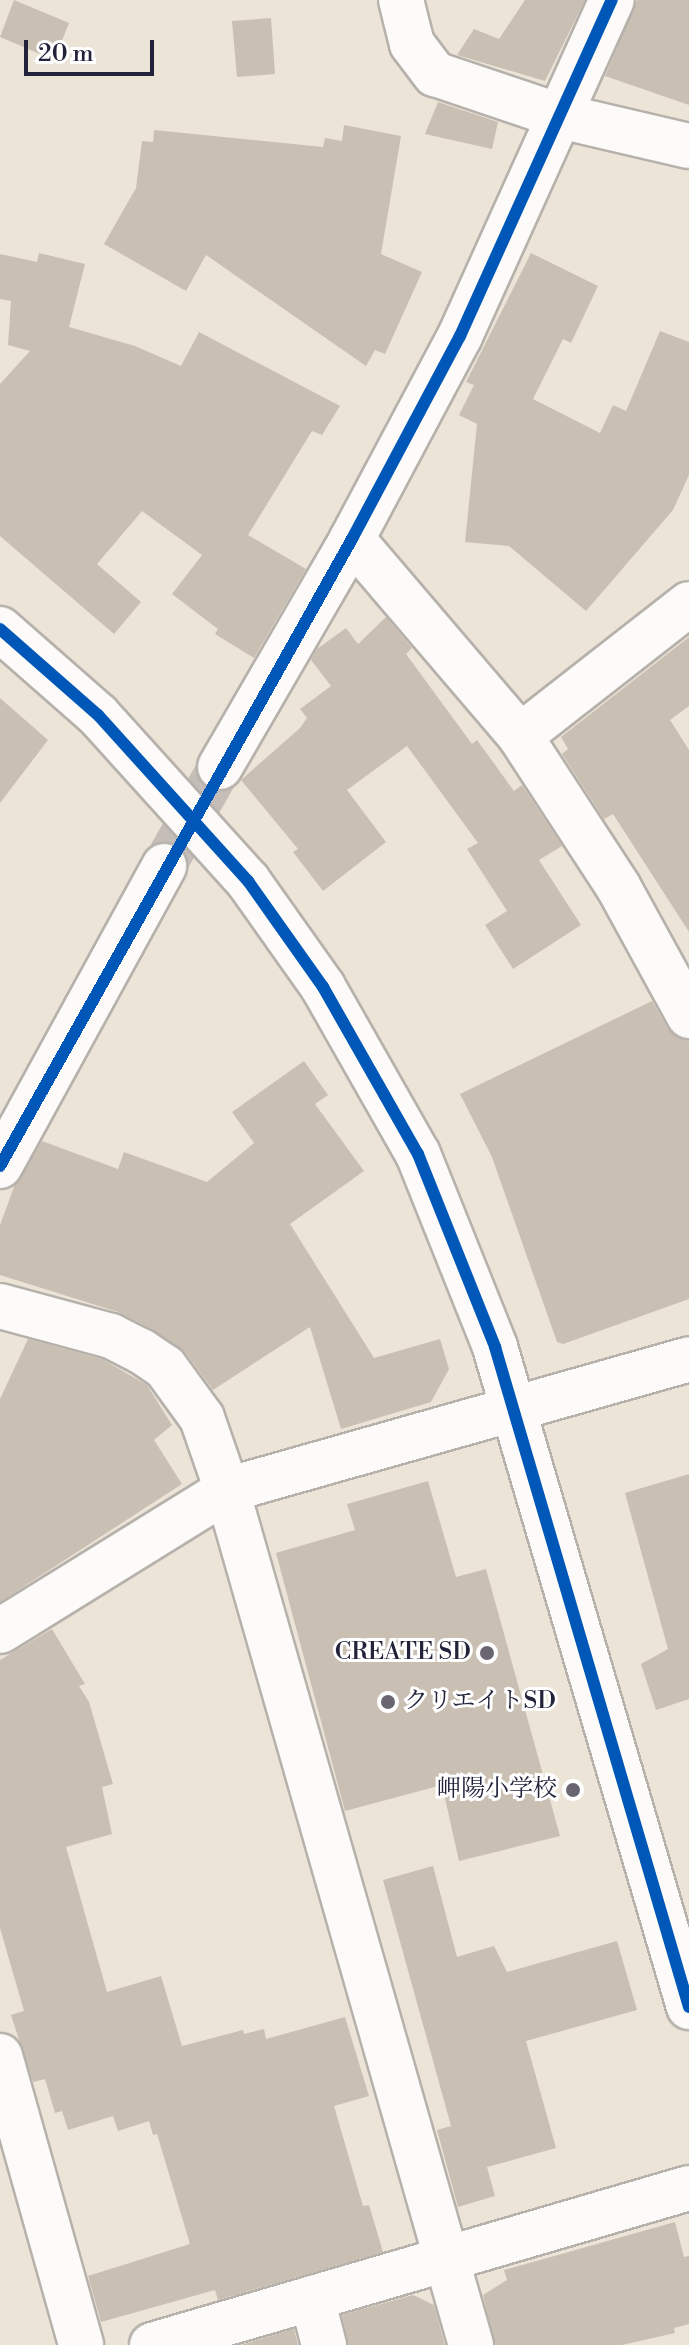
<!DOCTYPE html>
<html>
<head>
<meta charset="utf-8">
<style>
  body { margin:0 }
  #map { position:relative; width:689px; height:2345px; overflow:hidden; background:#ece4d7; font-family:"Libre Bodoni","Noto Serif JP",serif }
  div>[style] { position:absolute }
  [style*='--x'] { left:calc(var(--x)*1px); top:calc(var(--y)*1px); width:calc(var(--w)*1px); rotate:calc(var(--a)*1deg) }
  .building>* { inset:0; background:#cabfb3 }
  .minor-tunnel>* { height:44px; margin-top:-22px; transform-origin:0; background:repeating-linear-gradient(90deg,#c4bdb8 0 44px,transparent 0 66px) }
  .roads { filter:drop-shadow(2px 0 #b6b1ab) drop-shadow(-2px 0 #b6b1ab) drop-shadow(0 2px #b6b1ab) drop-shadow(0 -2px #b6b1ab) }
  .minor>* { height:44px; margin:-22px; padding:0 22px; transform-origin:22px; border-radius:22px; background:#fcfbf9 }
  .cycleway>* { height:12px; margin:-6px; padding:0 6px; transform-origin:6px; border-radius:6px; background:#0057b8 }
  .dots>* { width:22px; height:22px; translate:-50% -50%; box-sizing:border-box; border:4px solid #fff; border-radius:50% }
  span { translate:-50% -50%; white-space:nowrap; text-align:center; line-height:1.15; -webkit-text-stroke:6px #fff; paint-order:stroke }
  .poi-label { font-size:24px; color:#22223b }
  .right { translate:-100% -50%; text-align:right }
  .left { translate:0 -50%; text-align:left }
  .scale { position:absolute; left:24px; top:40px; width:130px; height:36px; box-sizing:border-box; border:4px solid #22223b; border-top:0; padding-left:10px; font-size:24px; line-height:28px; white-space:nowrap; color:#22223b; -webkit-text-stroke:6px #fff; paint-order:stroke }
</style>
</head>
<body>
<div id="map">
  <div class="building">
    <i style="clip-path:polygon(14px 0,69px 23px,54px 60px,0 37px)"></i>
    <i style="clip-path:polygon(525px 0,585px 0,545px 81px,457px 55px,474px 29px,499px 39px)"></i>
    <i style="clip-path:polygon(637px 0,689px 0,689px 105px,605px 76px)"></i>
    <i style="clip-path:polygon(271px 18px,275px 74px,237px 77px,232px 21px)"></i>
    <i style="clip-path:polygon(438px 102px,498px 122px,492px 149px,425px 134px)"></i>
    <i style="clip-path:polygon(344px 125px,401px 136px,381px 254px,422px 272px,385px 354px,375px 350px,366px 366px,206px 255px,186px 291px,104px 244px,136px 188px,142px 141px,153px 142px,154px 130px,323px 147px,325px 138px,342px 141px)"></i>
    <i style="clip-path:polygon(39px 253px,85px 264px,69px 327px,135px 346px,181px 366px,199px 332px,340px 406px,322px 435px,312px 431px,248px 535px,306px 569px,254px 658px,215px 634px,218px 629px,172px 594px,202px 555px,142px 511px,97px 564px,141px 602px,114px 634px,0 536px,0 384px,30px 351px,8px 345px,11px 301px,0 299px,0 254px,37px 262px)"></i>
    <i style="clip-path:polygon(531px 253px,598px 286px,571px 343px,563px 339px,533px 399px,600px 433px,613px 405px,626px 411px,660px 331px,689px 342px,689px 475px,673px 510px,586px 611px,509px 546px,465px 542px,477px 424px,459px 415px,474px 385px,466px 382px)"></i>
    <i style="clip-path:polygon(386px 617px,412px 648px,406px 654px,472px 744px,477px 740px,514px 791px,522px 785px,562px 846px,539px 860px,581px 925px,513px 969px,485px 925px,507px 911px,467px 849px,478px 843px,407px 746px,347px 790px,386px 842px,323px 891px,293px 852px,298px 849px,241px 780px,300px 728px,307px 718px,300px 709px,331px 686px,311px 660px,317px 649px,346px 628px,358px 644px)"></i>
    <i style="clip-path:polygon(689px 637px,689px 706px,670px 720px,689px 750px,689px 932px,613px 814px,604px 819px,562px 754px,568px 749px,561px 737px)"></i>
    <i style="clip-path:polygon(0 698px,48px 740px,0 803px)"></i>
    <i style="clip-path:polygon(652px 1001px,668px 1029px,689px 1041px,689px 1299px,563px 1344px,557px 1342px,492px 1157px,460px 1094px)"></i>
    <i style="clip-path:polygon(304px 1061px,328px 1095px,315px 1104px,364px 1171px,290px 1224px,374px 1358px,440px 1339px,449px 1369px,431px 1402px,341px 1429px,310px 1327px,213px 1390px,185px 1352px,152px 1329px,118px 1312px,0 1275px,0 1225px,14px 1187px,42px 1141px,118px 1169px,124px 1152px,207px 1182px,254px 1143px,232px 1112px)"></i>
    <i style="clip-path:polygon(28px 1339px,102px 1359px,147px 1385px,172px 1425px,154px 1440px,182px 1484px,0 1602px,0 1399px)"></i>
    <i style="clip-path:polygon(689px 1474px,689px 1699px,656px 1710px,641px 1664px,668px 1649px,625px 1493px)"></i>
    <i style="clip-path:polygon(428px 1481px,456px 1577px,486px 1569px,560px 1836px,459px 1861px,442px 1785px,345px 1811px,276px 1553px,355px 1530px,347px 1504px)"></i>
    <i style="clip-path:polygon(52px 1629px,85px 1684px,79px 1686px,89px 1702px,113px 1784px,102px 1787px,112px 1834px,66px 1847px,107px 1992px,161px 1976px,182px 2046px,243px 2030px,244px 2034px,264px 2029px,266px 2039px,345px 2017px,369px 2096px,334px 2106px,363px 2206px,369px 2205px,383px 2252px,218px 2300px,215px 2290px,101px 2322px,88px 2276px,190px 2244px,157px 2134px,153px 2135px,149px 2121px,118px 2131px,113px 2116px,68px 2130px,62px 2111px,55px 2113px,45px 2079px,33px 2082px,11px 2015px,24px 2011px,0 1928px,0 1660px)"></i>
    <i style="clip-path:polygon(433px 1866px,457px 1957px,494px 1946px,507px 1972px,617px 1941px,637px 2010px,526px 2041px,556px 2148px,487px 2167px,495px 2196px,458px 2207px,437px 2130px,451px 2126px,383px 1880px)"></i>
    <i style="clip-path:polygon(675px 2222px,684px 2257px,689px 2256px,689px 2324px,674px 2328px,675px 2333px,622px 2345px,495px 2345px,483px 2295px,507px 2280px,504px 2270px)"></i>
    <i style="clip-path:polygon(413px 2295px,434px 2305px,445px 2345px,348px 2345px,342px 2315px)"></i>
    <i style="clip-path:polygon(294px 2329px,298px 2345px,241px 2345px)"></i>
  </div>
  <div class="minor-tunnel">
    <i style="--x:164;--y:866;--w:114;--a:-60.5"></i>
  </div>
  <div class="roads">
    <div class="minor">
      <i style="--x:401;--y:0;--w:45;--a:76"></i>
      <i style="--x:412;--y:44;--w:38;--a:53"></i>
      <i style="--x:435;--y:74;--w:132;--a:18.6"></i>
      <i style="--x:560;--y:116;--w:132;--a:13.1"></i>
      <i style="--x:352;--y:539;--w:259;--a:49.5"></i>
      <i style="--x:520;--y:736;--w:181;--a:56.9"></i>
      <i style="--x:619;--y:888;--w:146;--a:61.3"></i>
      <i style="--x:0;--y:629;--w:130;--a:41.3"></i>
      <i style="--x:98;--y:715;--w:224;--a:47.9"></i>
      <i style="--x:248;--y:881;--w:130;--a:54.7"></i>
      <i style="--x:323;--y:987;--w:192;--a:60.4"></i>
      <i style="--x:418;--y:1154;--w:208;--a:68.2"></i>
      <i style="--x:495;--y:1347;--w:688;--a:73.62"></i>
      <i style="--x:520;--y:736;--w:214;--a:-38"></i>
      <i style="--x:220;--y:767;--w:263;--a:-59.9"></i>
      <i style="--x:352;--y:539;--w:230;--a:-62"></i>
      <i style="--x:460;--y:336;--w:369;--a:-65.7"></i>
      <i style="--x:0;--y:1166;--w:342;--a:-61.3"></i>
      <i style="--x:0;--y:1306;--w:115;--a:15.1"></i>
      <i style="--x:111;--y:1336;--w:34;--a:27"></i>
      <i style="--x:141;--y:1351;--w:29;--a:34"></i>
      <i style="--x:165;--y:1367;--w:63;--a:54"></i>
      <i style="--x:202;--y:1418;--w:76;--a:70.9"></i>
      <i style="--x:227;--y:1490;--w:889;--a:74.07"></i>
      <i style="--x:0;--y:1631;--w:267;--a:-31.8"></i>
      <i style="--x:227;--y:1490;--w:480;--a:-15.8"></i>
      <i style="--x:0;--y:2056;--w:300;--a:74.3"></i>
      <i style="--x:312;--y:2298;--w:49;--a:75.7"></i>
      <i style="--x:152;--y:2345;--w:559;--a:-16.3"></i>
    </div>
  </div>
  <div class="cycleway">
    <i style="--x:0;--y:629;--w:130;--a:41.3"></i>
    <i style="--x:98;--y:715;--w:224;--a:47.9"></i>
    <i style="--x:248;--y:881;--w:130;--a:54.7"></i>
    <i style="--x:323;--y:987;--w:192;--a:60.4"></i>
    <i style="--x:418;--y:1154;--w:208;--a:68.2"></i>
    <i style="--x:495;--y:1347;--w:688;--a:73.62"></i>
    <i style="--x:0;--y:1166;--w:719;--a:-60.69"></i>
    <i style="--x:352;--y:539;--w:230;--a:-62"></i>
    <i style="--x:460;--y:336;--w:369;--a:-65.7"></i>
  </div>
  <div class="dots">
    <i style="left:487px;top:1653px;background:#696672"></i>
    <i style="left:388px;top:1702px;background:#696672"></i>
    <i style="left:573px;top:1790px;background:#696672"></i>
  </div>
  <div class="poi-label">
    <span class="right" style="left:471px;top:1653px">CREATE SD</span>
    <span class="left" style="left:404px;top:1702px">クリエイトSD</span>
    <span class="right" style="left:557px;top:1790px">岬陽小学校</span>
  </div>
  <div class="scale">20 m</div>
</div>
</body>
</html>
